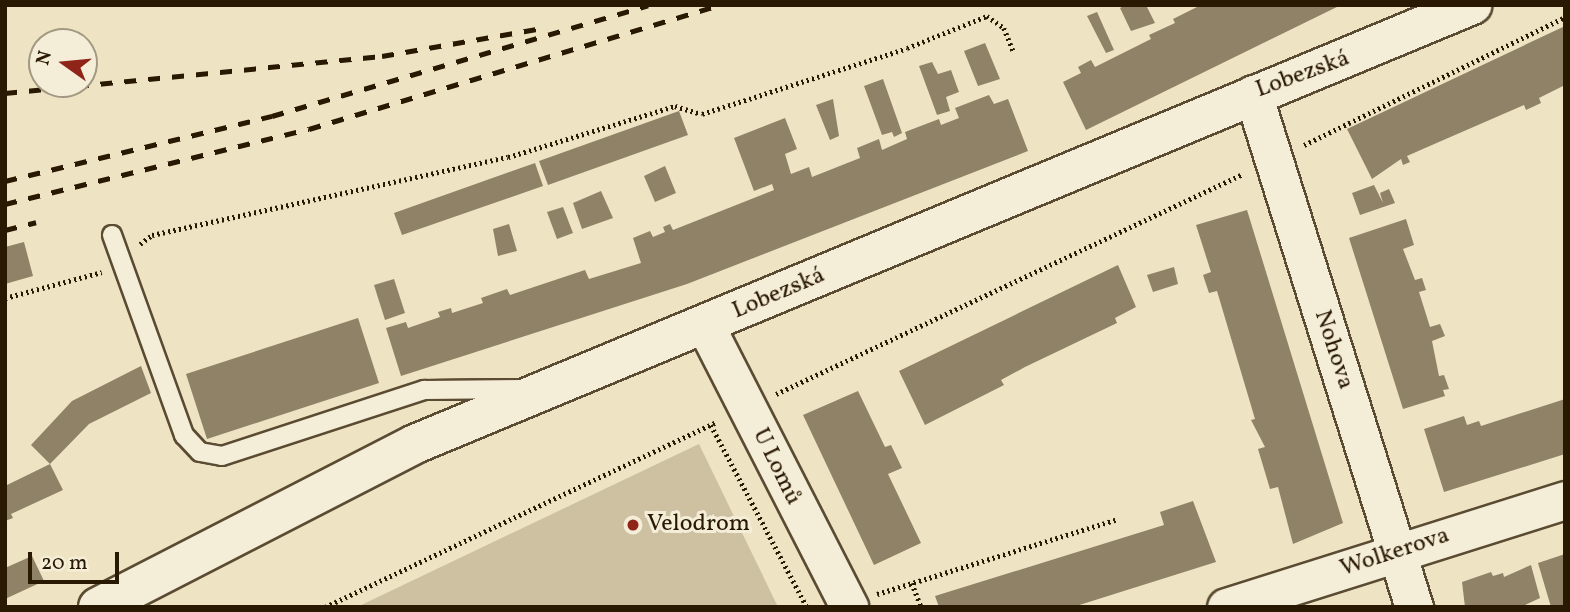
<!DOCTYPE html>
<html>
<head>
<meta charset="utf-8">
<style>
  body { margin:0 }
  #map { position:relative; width:1570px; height:612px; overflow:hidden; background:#eee4c3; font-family:Vollkorn,serif }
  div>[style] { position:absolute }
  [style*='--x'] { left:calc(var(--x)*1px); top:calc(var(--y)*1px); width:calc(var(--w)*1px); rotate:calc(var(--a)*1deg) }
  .green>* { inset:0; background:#cdc1a2 }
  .building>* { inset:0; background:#8f8266 }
  .path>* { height:4.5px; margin-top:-2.25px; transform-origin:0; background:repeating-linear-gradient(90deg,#291802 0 2px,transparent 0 5.5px) }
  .roads { filter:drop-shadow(2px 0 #5a4b32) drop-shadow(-2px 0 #5a4b32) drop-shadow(0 2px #5a4b32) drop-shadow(0 -2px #5a4b32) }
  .lane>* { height:18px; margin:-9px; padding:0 9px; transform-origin:9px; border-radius:9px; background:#f4edd8 }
  .street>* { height:37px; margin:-18.5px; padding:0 18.5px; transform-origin:18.5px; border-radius:18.5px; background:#f4edd8 }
  .secondary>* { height:38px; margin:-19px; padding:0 19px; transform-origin:19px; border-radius:19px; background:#f4edd8 }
  .rail>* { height:5px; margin-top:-2.5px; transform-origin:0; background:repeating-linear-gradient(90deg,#291802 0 12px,transparent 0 24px) }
  .dots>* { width:19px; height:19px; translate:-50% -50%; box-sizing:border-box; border:4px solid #f4edd8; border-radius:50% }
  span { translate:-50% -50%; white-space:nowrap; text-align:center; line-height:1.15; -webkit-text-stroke:6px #f4edd8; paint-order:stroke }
  .street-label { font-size:24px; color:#291802 }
  .poi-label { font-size:24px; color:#291802 }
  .left { translate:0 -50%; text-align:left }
  .frame { position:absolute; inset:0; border:7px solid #291802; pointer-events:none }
  .north { position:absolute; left:28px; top:28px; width:70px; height:70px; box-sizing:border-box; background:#f4edd8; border:2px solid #a39882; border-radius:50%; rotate:285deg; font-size:19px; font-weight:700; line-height:28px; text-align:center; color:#291802 }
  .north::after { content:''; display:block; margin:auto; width:24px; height:32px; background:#8f2418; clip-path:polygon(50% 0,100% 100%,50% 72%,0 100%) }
  .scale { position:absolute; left:28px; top:552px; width:91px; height:32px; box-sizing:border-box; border:4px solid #291802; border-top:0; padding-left:9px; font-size:21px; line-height:24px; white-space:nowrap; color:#291802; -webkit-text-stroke:5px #f4edd8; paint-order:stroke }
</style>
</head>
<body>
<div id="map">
  <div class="green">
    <i style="clip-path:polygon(699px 444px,778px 607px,357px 607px)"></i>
  </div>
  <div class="building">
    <i style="clip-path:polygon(1126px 5px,1146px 5px,1155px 23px,1131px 31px,1120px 8px)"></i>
    <i style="clip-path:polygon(1201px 5px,1341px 5px,1086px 130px,1063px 82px,1081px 73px,1078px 67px,1091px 60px,1095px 67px,1151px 39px,1149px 35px,1175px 23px,1173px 19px)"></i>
    <i style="clip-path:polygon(1097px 12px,1114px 50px,1106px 53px,1087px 16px)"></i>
    <i style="clip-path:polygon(1565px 26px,1565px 85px,1539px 98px,1541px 103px,1526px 110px,1524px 105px,1432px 145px,1407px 156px,1410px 162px,1403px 165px,1401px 159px,1372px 179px,1347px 129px)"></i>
    <i style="clip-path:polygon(985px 43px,1000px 79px,978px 86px,964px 51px)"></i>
    <i style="clip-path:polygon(932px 62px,938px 74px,951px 70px,959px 92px,946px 97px,950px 111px,937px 115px,919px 66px)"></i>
    <i style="clip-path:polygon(883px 79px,902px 133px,894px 137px,892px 132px,882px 135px,864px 86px)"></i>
    <i style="clip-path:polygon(989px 95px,994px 104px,1008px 99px,1028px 151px,687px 284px,401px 376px,386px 328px,406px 322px,408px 328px,440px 317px,438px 312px,451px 308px,452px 313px,483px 303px,481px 298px,507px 289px,510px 295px,585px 270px,589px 279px,641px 263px,633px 238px,650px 231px,653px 237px,665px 232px,663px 227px,670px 224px,673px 230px,774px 190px,772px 184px,754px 191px,734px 138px,785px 118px,797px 149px,785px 154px,791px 174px,809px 167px,812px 177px,860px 158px,857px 148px,879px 139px,882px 150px,907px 139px,905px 132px,939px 119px,941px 125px,959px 118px,955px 108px)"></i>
    <i style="clip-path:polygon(833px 99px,839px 136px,830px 140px,816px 105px)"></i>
    <i style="clip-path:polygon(679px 111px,688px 135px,548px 185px,539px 161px)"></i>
    <i style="clip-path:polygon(535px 163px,543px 186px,402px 235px,394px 213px)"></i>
    <i style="clip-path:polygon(665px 166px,676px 193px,655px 202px,644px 176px)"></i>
    <i style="clip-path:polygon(1374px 185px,1383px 203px,1380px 193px,1389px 189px,1395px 203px,1360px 215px,1352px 193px)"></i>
    <i style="clip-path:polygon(601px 191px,613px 218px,582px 229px,573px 203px)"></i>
    <i style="clip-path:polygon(563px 207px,573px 233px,557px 239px,547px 212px)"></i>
    <i style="clip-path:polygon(1247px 210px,1343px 523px,1293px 544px,1278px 487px,1270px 489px,1258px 449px,1265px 447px,1251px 420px,1255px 419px,1217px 291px,1209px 293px,1203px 275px,1211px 272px,1196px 225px)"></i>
    <i style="clip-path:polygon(1406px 219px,1414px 245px,1403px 249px,1415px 280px,1422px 278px,1426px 290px,1419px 292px,1430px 327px,1440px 324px,1445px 336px,1432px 341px,1439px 376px,1444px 375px,1449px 389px,1443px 390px,1445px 396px,1403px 409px,1349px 238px)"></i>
    <i style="clip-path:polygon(509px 224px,517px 251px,498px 256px,493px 229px)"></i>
    <i style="clip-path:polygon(24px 242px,33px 276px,5px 284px,5px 247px)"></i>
    <i style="clip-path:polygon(1118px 265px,1136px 307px,1115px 318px,1117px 323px,1025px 367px,1001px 380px,1004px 385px,925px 425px,899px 371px)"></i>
    <i style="clip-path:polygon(1174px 267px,1178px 284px,1153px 292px,1147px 275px)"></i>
    <i style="clip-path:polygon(394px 279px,405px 313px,385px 320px,374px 285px)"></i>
    <i style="clip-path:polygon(358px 318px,379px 383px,207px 439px,186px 374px)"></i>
    <i style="clip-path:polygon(141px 366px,151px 393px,89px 424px,50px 464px,31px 445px,72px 401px)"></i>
    <i style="clip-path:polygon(858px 391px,885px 447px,891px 445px,902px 468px,888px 474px,921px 543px,874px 565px,803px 415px)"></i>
    <i style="clip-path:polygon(1565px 399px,1565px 454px,1444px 492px,1424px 429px,1464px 416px,1467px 425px,1479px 421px,1481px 426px)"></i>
    <i style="clip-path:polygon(50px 464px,63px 490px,11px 514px,13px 518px,5px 521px,5px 486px)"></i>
    <i style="clip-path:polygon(1193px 501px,1216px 562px,1073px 607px,939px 607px,935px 596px,1164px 525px,1160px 512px)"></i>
    <i style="clip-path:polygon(1565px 554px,1565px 607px,1551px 607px,1538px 563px)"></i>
    <i style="clip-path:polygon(32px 556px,44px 581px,5px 599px,5px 568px)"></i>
    <i style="clip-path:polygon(1531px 565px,1540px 598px,1521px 607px,1465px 607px,1462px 582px,1491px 572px,1493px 576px,1503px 573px,1504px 577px)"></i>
  </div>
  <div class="path">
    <i style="--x:1304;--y:145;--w:291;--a:-26.1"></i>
    <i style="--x:140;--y:244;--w:15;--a:-37"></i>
    <i style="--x:152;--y:235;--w:364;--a:-12.4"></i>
    <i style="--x:508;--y:157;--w:175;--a:-17"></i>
    <i style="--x:675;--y:106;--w:28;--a:17"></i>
    <i style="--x:702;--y:114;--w:215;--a:-17.8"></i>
    <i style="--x:907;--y:48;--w:86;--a:-21.8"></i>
    <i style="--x:987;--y:16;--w:21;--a:35"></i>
    <i style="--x:1004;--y:28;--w:27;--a:68"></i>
    <i style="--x:5;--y:298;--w:100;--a:-15"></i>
    <i style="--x:776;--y:394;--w:516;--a:-25.22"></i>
    <i style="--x:711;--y:425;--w:206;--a:62.2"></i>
    <i style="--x:912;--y:583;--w:26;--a:69"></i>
    <i style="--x:877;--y:594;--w:252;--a:-17.3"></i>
    <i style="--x:325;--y:607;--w:433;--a:-25.3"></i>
  </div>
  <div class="roads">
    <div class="lane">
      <i style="--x:112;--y:235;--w:213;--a:70.2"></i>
      <i style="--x:184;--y:435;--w:23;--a:47"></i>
      <i style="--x:200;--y:452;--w:22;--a:10"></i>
      <i style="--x:222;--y:456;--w:213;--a:-18.1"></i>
      <i style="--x:424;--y:390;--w:98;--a:-0.6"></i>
    </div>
    <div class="street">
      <i style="--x:1253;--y:94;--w:538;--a:72.58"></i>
      <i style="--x:705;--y:325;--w:317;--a:62.9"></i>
      <i style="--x:1226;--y:607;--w:355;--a:-17.5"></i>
    </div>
    <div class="secondary">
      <i style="--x:98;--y:607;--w:356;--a:-27.2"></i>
      <i style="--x:415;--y:444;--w:1145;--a:-22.55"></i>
    </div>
  </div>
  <div class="rail">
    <i style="--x:5;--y:93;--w:379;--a:-5.6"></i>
    <i style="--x:382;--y:56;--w:163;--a:-9.9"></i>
    <i style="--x:5;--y:181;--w:275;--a:-13.7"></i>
    <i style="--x:272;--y:116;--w:392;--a:-16.4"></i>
    <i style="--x:5;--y:204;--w:313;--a:-13.9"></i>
    <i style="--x:309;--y:129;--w:430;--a:-16.8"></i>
    <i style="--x:5;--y:230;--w:32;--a:-14"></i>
  </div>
  <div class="dots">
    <i style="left:633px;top:525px;background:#8f2418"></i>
  </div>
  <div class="street-label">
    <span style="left:1303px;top:75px;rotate:-20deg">Lobezská</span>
    <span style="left:779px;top:294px;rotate:-23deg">Lobezská</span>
    <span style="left:1333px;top:350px;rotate:72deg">Nohova</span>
    <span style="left:776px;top:467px;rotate:64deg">U Lomů</span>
    <span style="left:1395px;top:553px;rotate:-18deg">Wolkerova</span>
  </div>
  <div class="poi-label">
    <span class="left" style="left:647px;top:525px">Velodrom</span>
  </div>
  <div class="frame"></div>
  <div class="north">N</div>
  <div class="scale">20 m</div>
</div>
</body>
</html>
